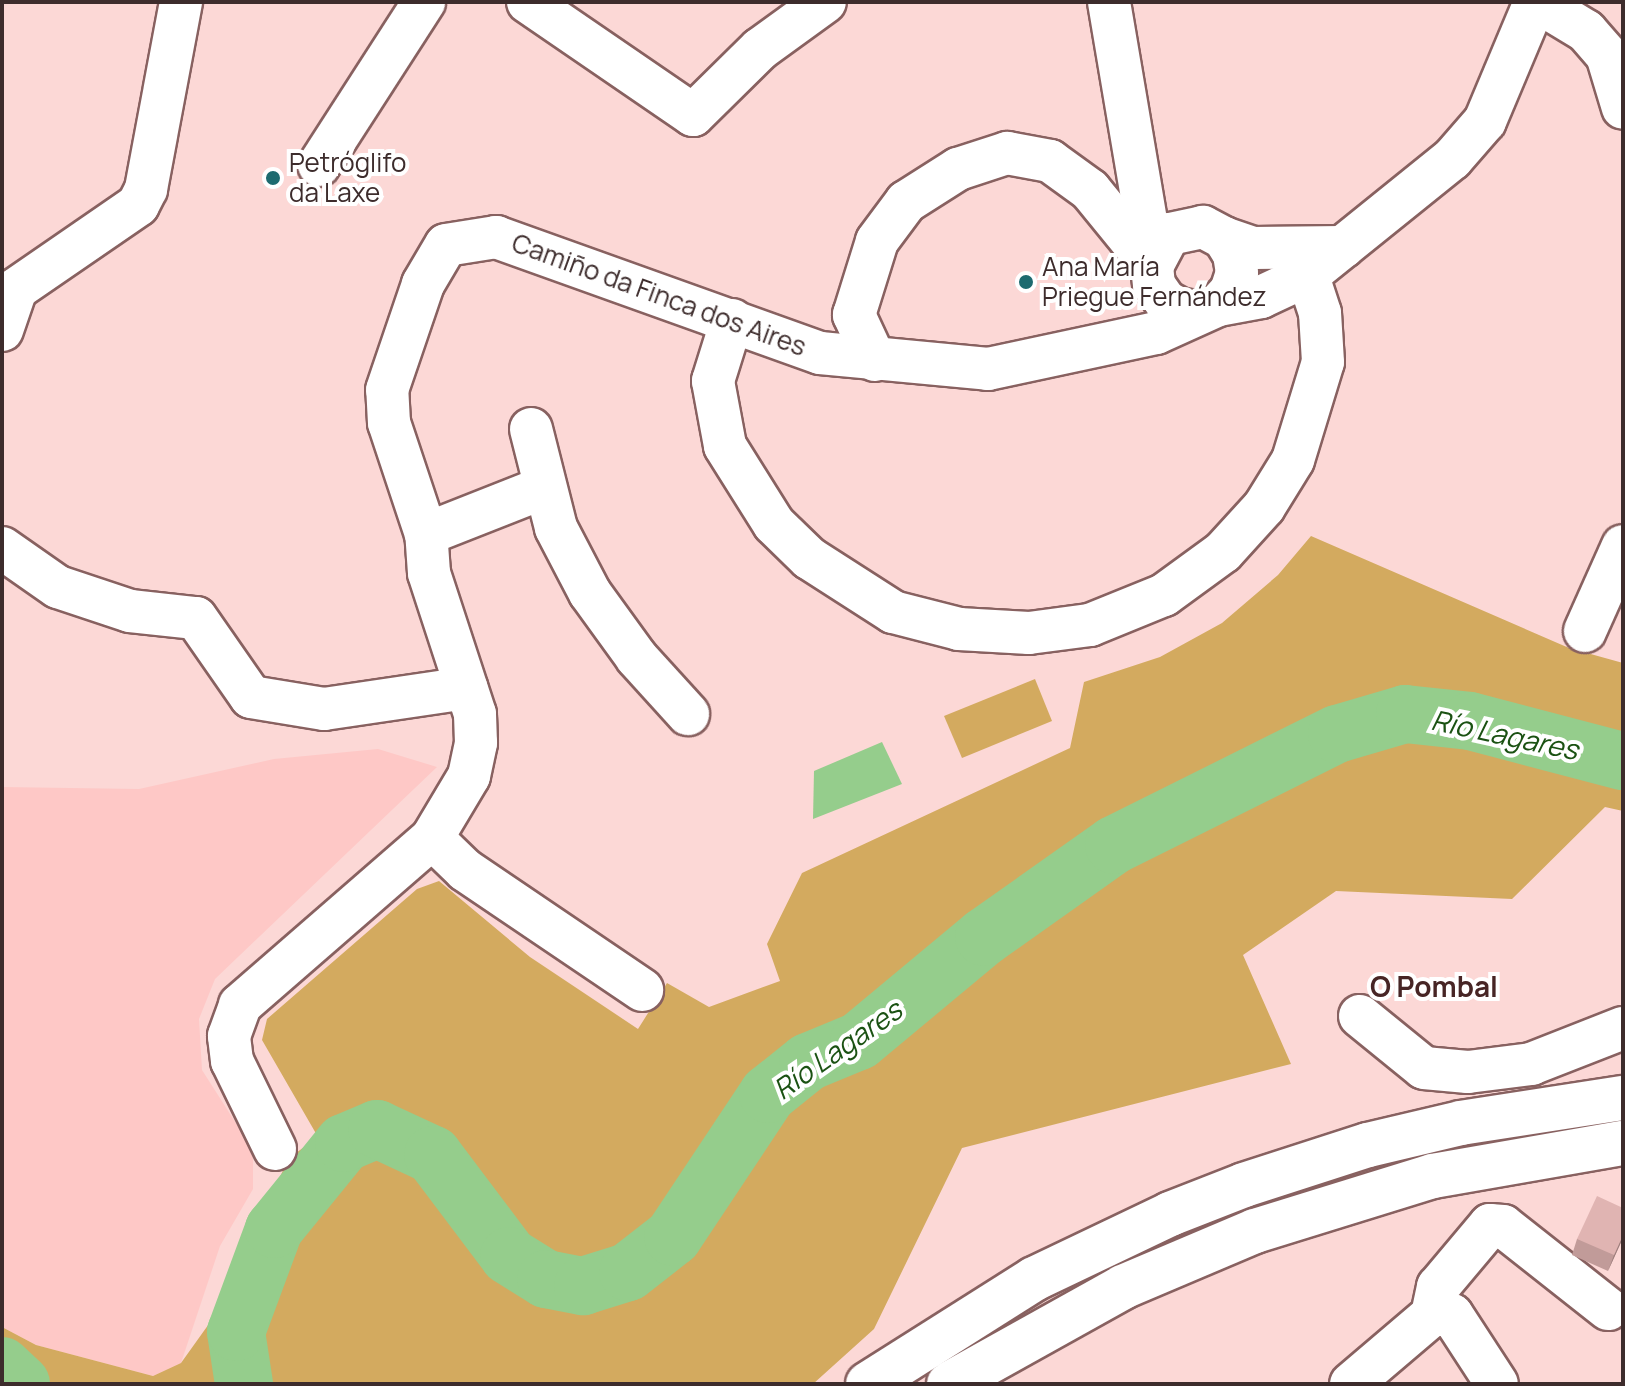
<!DOCTYPE html>
<html>
<head>
<meta charset="utf-8">
<style>
  body { margin:0 }
  #map { position:relative; width:1625px; height:1386px; overflow:hidden; background:#fcd8d6; font-family:Manrope,sans-serif }
  div>[style] { position:absolute }
  [style*='--x'] { left:calc(var(--x)*1px); top:calc(var(--y)*1px); width:calc(var(--w)*1px); rotate:calc(var(--a)*1deg) }
  .built>* { inset:0; background:#fec8c6 }
  .green>* { inset:0; background:#d3aa5f }
  .water>* { inset:0; background:#95cd8c }
  .river>* { height:58px; margin:-29px; padding:0 29px; transform-origin:29px; border-radius:29px; background:#95cd8c }
  .roads { filter:drop-shadow(2px 0 #886160) drop-shadow(-2px 0 #886160) drop-shadow(0 2px #886160) drop-shadow(0 -2px #886160) }
  .minor>* { height:42px; margin:-21px; padding:0 21px; transform-origin:21px; border-radius:21px; background:#fff }
  .major>* { height:44px; margin:-22px; padding:0 22px; transform-origin:22px; border-radius:22px; background:#fff }
  .wall>* { inset:0; background:#c19b99 }
  .shaded-wall>* { inset:0; background:#9d7e7d }
  .building>* { inset:0; background:#e0b4b2 }
  .dots>* { width:22px; height:22px; translate:-50% -50%; box-sizing:border-box; border:4px solid #fff; border-radius:50% }
  span { translate:-50% -50%; white-space:nowrap; text-align:center; line-height:1.15; -webkit-text-stroke:8px #fff; paint-order:stroke }
  .poi-label { font-size:26px; color:#3d2c2c }
  .left { translate:0 -50%; text-align:left }
  .street-label { font-size:26px; color:#3d2c2c }
  .water-label { font-size:28px; color:#1b5213; font-style:italic }
  .neighbourhood-label { font-size:28px; color:#472525; font-weight:700 }
  .frame { position:absolute; inset:0; border:4px solid #3d2c2c; pointer-events:none }
</style>
</head>
<body>
<div id="map">
  <div class="built">
    <i style="clip-path:polygon(378px 749px,437px 767px,215px 979px,199px 1019px,202px 1070px,253px 1150px,253px 1189px,220px 1246px,181px 1363px,153px 1376px,36px 1345px,2px 1327px,2px 787px,139px 789px,274px 759px)"></i>
  </div>
  <div class="green">
    <i style="clip-path:polygon(1311px 536px,1569px 648px,1623px 663px,1623px 811px,1605px 807px,1512px 899px,1336px 891px,1243px 955px,1291px 1064px,962px 1148px,874px 1329px,813px 1384px,2px 1384px,2px 1327px,36px 1345px,153px 1376px,181px 1363px,211px 1321px,289px 1158px,318px 1137px,262px 1040px,267px 1019px,417px 889px,439px 881px,530px 957px,638px 1029px,667px 983px,709px 1007px,780px 981px,767px 944px,802px 873px,1070px 748px,1084px 682px,1160px 657px,1222px 623px,1278px 575px)"></i>
    <i style="clip-path:polygon(1035px 679px,1052px 721px,962px 758px,944px 716px)"></i>
  </div>
  <div class="water">
    <i style="clip-path:polygon(882px 742px,902px 784px,813px 819px,814px 771px)"></i>
  </div>
  <div class="river">
    <i style="--x:2;--y:1366;--w:26;--a:43"></i>
    <i style="--x:244;--y:1384;--w:53;--a:-98.7"></i>
    <i style="--x:236;--y:1332;--w:110;--a:-69.7"></i>
    <i style="--x:274;--y:1229;--w:111;--a:-50.9"></i>
    <i style="--x:344;--y:1143;--w:36;--a:-23"></i>
    <i style="--x:377;--y:1129;--w:62;--a:24.9"></i>
    <i style="--x:433;--y:1155;--w:126;--a:53"></i>
    <i style="--x:509;--y:1256;--w:44;--a:31.9"></i>
    <i style="--x:546;--y:1279;--w:38;--a:11"></i>
    <i style="--x:583;--y:1286;--w:47;--a:-17.3"></i>
    <i style="--x:628;--y:1272;--w:57;--a:-37.9"></i>
    <i style="--x:673;--y:1237;--w:172;--a:-56.4"></i>
    <i style="--x:768;--y:1094;--w:51;--a:-38.7"></i>
    <i style="--x:808;--y:1062;--w:55;--a:-22.4"></i>
    <i style="--x:859;--y:1041;--w:163;--a:-39.8"></i>
    <i style="--x:984;--y:937;--w:159;--a:-35.3"></i>
    <i style="--x:1114;--y:845;--w:249;--a:-26.5"></i>
    <i style="--x:1337;--y:734;--w:71;--a:-16.4"></i>
    <i style="--x:1405;--y:714;--w:65;--a:6.1"></i>
    <i style="--x:1470;--y:721;--w:158;--a:14.7"></i>
  </div>
  <div class="roads">
    <div class="minor">
      <i style="--x:528;--y:2;--w:200;--a:34.4"></i>
      <i style="--x:693;--y:115;--w:94;--a:-44.6"></i>
      <i style="--x:760;--y:49;--w:80;--a:-35.9"></i>
      <i style="--x:1109;--y:2;--w:227;--a:80.4"></i>
      <i style="--x:1147;--y:226;--w:24;--a:66"></i>
      <i style="--x:1538;--y:2;--w:56;--a:31.1"></i>
      <i style="--x:1586;--y:31;--w:32;--a:49"></i>
      <i style="--x:1607;--y:55;--w:55;--a:73.2"></i>
      <i style="--x:319;--y:165;--w:194;--a:-57.2"></i>
      <i style="--x:1224;--y:238;--w:31;--a:19"></i>
      <i style="--x:1253;--y:248;--w:90;--a:-0.6"></i>
      <i style="--x:1218;--y:305;--w:44;--a:-10.5"></i>
      <i style="--x:1261;--y:297;--w:52;--a:-25.1"></i>
      <i style="--x:1308;--y:275;--w:185;--a:-38.9"></i>
      <i style="--x:1452;--y:159;--w:50;--a:-49"></i>
      <i style="--x:1485;--y:121;--w:129;--a:-67.2"></i>
      <i style="--x:732;--y:320;--w:64;--a:107.3"></i>
      <i style="--x:713;--y:381;--w:66;--a:79.5"></i>
      <i style="--x:725;--y:446;--w:92;--a:57.9"></i>
      <i style="--x:774;--y:524;--w:49;--a:44.2"></i>
      <i style="--x:809;--y:558;--w:100;--a:32.7"></i>
      <i style="--x:893;--y:612;--w:68;--a:14.4"></i>
      <i style="--x:959;--y:629;--w:70;--a:3.3"></i>
      <i style="--x:1029;--y:633;--w:62;--a:-7.5"></i>
      <i style="--x:1090;--y:625;--w:80;--a:-22.1"></i>
      <i style="--x:1164;--y:595;--w:73;--a:-36.1"></i>
      <i style="--x:1223;--y:552;--w:61;--a:-47.7"></i>
      <i style="--x:1264;--y:507;--w:55;--a:-58.3"></i>
      <i style="--x:1293;--y:460;--w:102;--a:-73"></i>
      <i style="--x:1323;--y:362;--w:49;--a:-93.5"></i>
      <i style="--x:1320;--y:313;--w:40;--a:-108"></i>
      <i style="--x:2;--y:330;--w:43;--a:-71.1"></i>
      <i style="--x:16;--y:289;--w:148;--a:-34.5"></i>
      <i style="--x:138;--y:205;--w:18;--a:-63"></i>
      <i style="--x:146;--y:189;--w:190;--a:-79.4"></i>
      <i style="--x:875;--y:360;--w:50;--a:-115"></i>
      <i style="--x:854;--y:315;--w:77;--a:-72.7"></i>
      <i style="--x:877;--y:241;--w:49;--a:-53.4"></i>
      <i style="--x:906;--y:202;--w:62;--a:-32.4"></i>
      <i style="--x:958;--y:169;--w:52;--a:-18.1"></i>
      <i style="--x:1007;--y:153;--w:44;--a:10.5"></i>
      <i style="--x:1050;--y:161;--w:49;--a:35.9"></i>
      <i style="--x:1090;--y:190;--w:98;--a:50.8"></i>
      <i style="--x:531;--y:429;--w:102;--a:75.8"></i>
      <i style="--x:556;--y:528;--w:73;--a:62.4"></i>
      <i style="--x:590;--y:593;--w:80;--a:54.1"></i>
      <i style="--x:637;--y:658;--w:76;--a:47.7"></i>
      <i style="--x:426;--y:534;--w:126;--a:-21.5"></i>
      <i style="--x:2;--y:548;--w:68;--a:34.9"></i>
      <i style="--x:58;--y:587;--w:76;--a:18.4"></i>
      <i style="--x:130;--y:611;--w:66;--a:6.1"></i>
      <i style="--x:196;--y:618;--w:96;--a:55.2"></i>
      <i style="--x:251;--y:697;--w:74;--a:9.3"></i>
      <i style="--x:324;--y:709;--w:144;--a:-8.4"></i>
      <i style="--x:1585;--y:631;--w:93;--a:-65.9"></i>
      <i style="--x:432;--y:838;--w:46;--a:44.1"></i>
      <i style="--x:465;--y:870;--w:214;--a:34.1"></i>
      <i style="--x:1360;--y:1016;--w:82;--a:39.1"></i>
      <i style="--x:1424;--y:1068;--w:44;--a:5.2"></i>
      <i style="--x:1468;--y:1072;--w:64;--a:-7.2"></i>
      <i style="--x:1531;--y:1064;--w:99;--a:-21.4"></i>
      <i style="--x:275;--y:1149;--w:98;--a:-116"></i>
      <i style="--x:232;--y:1061;--w:25;--a:-97"></i>
      <i style="--x:229;--y:1036;--w:33;--a:-70"></i>
      <i style="--x:240;--y:1005;--w:254;--a:-41"></i>
      <i style="--x:432;--y:838;--w:72;--a:-59.2"></i>
      <i style="--x:469;--y:776;--w:34;--a:-78"></i>
      <i style="--x:476;--y:743;--w:29;--a:-92"></i>
      <i style="--x:475;--y:714;--w:148;--a:-108.1"></i>
      <i style="--x:429;--y:573;--w:39;--a:-94"></i>
      <i style="--x:426;--y:534;--w:117;--a:-108.4"></i>
      <i style="--x:389;--y:423;--w:33;--a:-93"></i>
      <i style="--x:387;--y:390;--w:112;--a:-71.2"></i>
      <i style="--x:423;--y:284;--w:45;--a:-59.5"></i>
      <i style="--x:446;--y:245;--w:51;--a:-9.1"></i>
      <i style="--x:496;--y:237;--w:344;--a:19.7"></i>
      <i style="--x:820;--y:353;--w:169;--a:5.4"></i>
      <i style="--x:988;--y:369;--w:172;--a:-12.1"></i>
      <i style="--x:1156;--y:333;--w:68;--a:-24.3"></i>
      <i style="--x:1218;--y:305;--w:19;--a:-47"></i>
      <i style="--x:1231;--y:291;--w:19;--a:-72"></i>
      <i style="--x:1237;--y:273;--w:19;--a:-99"></i>
      <i style="--x:1234;--y:254;--w:19;--a:-122"></i>
      <i style="--x:1224;--y:238;--w:24;--a:-152"></i>
      <i style="--x:1203;--y:227;--w:35;--a:168"></i>
      <i style="--x:1169;--y:234;--w:36;--a:118"></i>
      <i style="--x:1152;--y:266;--w:19;--a:84"></i>
      <i style="--x:1154;--y:285;--w:19;--a:55"></i>
      <i style="--x:1165;--y:301;--w:18;--a:29"></i>
      <i style="--x:1181;--y:310;--w:19;--a:6"></i>
      <i style="--x:1432;--y:1315;--w:29;--a:-78"></i>
      <i style="--x:1438;--y:1287;--w:81;--a:-50"></i>
      <i style="--x:1490;--y:1225;--w:13;--a:4"></i>
      <i style="--x:1503;--y:1226;--w:134;--a:38.3"></i>
      <i style="--x:1351;--y:1384;--w:106;--a:-40.4"></i>
      <i style="--x:1432;--y:1315;--w:20;--a:0"></i>
      <i style="--x:1452;--y:1315;--w:82;--a:56.9"></i>
    </div>
    <div class="major">
      <i style="--x:868;--y:1384;--w:196;--a:-32.3"></i>
      <i style="--x:1034;--y:1279;--w:151;--a:-25.5"></i>
      <i style="--x:1170;--y:1214;--w:79;--a:-21.4"></i>
      <i style="--x:1244;--y:1185;--w:130;--a:-17.9"></i>
      <i style="--x:1368;--y:1145;--w:96;--a:-13.3"></i>
      <i style="--x:1461;--y:1123;--w:164;--a:-8.8"></i>
      <i style="--x:949;--y:1384;--w:199;--a:-29.1"></i>
      <i style="--x:1123;--y:1287;--w:143;--a:-23"></i>
      <i style="--x:1255;--y:1231;--w:186;--a:-17.2"></i>
      <i style="--x:1433;--y:1176;--w:193;--a:-9.9"></i>
    </div>
  </div>
  <div class="wall">
    <i style="clip-path:polygon(1623px 1238px,1608px 1271px,1572px 1255px,1577px 1239px)"></i>
  </div>
  <div class="shaded-wall">
    <i style="clip-path:polygon(1623px 1235px,1623px 1238px,1608px 1271px,1614px 1255px)"></i>
  </div>
  <div class="building">
    <i style="clip-path:polygon(1597px 1196px,1623px 1208px,1623px 1235px,1614px 1255px,1577px 1239px)"></i>
  </div>
  <div class="dots">
    <i style="left:273px;top:178px;background:#1e6a6f"></i>
    <i style="left:1026px;top:282px;background:#1e6a6f"></i>
  </div>
  <div class="poi-label">
    <span class="left" style="left:289px;top:178px">Petróglifo<br>da Laxe</span>
    <span class="left" style="left:1042px;top:282px">Ana María<br>Priegue Fernández</span>
  </div>
  <div class="street-label">
    <span style="left:659px;top:295px;rotate:20deg">Camiño da Finca dos Aires</span>
  </div>
  <div class="water-label">
    <span style="left:1505px;top:734px;rotate:12deg">Río Lagares</span>
    <span style="left:837px;top:1049px;rotate:-35deg">Río Lagares</span>
  </div>
  <div class="neighbourhood-label">
    <span style="left:1434px;top:986px">O Pombal</span>
  </div>
  <div class="frame"></div>
</div>
</body>
</html>
